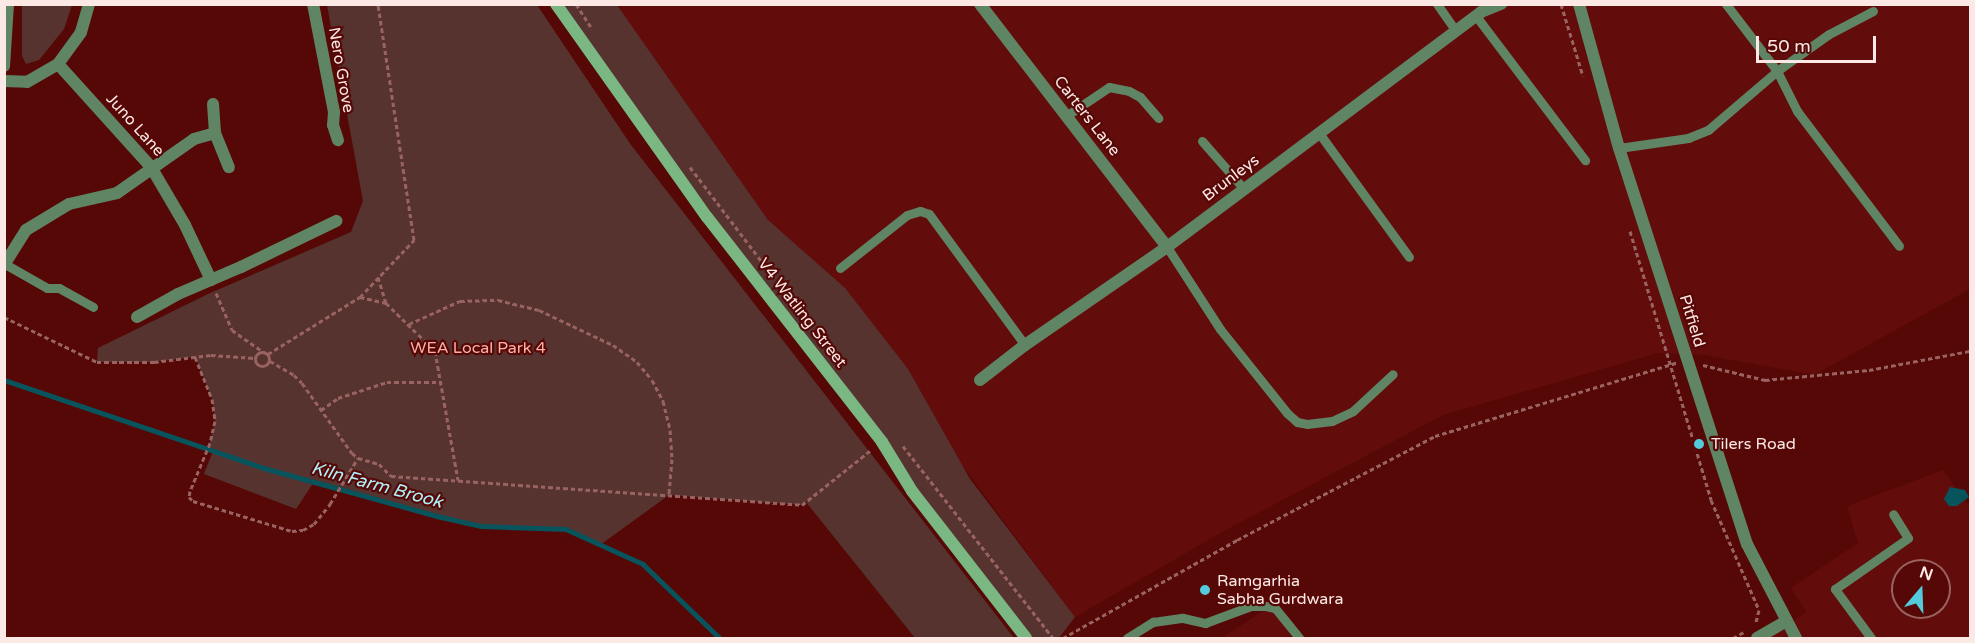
<!DOCTYPE html>
<html>
<head>
<meta charset="utf-8">
<style>
  body { margin:0 }
  #map { position:relative; width:1975px; height:643px; overflow:hidden; background:#560807; font-family:"Varela Round",sans-serif }
  div>[style] { position:absolute }
  [style*='--x'] { left:calc(var(--x)*1px); top:calc(var(--y)*1px); width:calc(var(--w)*1px); rotate:calc(var(--a)*1deg) }
  .built>* { inset:0; background:#620c0b }
  .green>* { inset:0; background:#56332f }
  .water>* { inset:0; background:#07545d }
  .stream>* { height:4.5px; margin:-2.25px; padding:0 2.25px; transform-origin:2.25px; border-radius:2.25px; background:#07545d }
  .path>* { height:3px; margin-top:-1.5px; transform-origin:0; background:repeating-linear-gradient(90deg,#996361 0 4.5px,transparent 0 7.5px) }
  .path>.ring { margin:-1.5px; padding:0; box-sizing:content-box; background:none; border:3px solid #996361; border-radius:50% }
  .lane>* { height:9px; margin:-4.5px; padding:0 4.5px; transform-origin:4.5px; border-radius:4.5px; background:#608564 }
  .street>* { height:12px; margin:-6px; padding:0 6px; transform-origin:6px; border-radius:6px; background:#608564 }
  .secondary>* { height:12px; margin:-6px; padding:0 6px; transform-origin:6px; border-radius:6px; background:#7bb783 }
  .dots>* { width:16px; height:16px; translate:-50% -50%; box-sizing:border-box; border:3px solid #560807; border-radius:50% }
  span { translate:-50% -50%; white-space:nowrap; text-align:center; line-height:1.15; -webkit-text-stroke:4.5px #560807; paint-order:stroke }
  .street-label { font-size:16px; color:#fce8e5 }
  .park-label { font-size:16px; color:#fcb0a5 }
  .poi-label { font-size:16px; color:#fce8e5 }
  .left { translate:0 -50%; text-align:left }
  .water-label { font-size:18px; color:#adf1fb; font-style:italic }
  .frame { position:absolute; inset:0; border:6px solid #fce8e5; pointer-events:none }
  .north { position:absolute; left:1891px; top:559px; width:60px; height:60px; box-sizing:border-box; background:#560807; border:2px solid #986260; border-radius:50%; rotate:19deg; font-size:16px; font-weight:700; line-height:24px; text-align:center; color:#fce8e5 }
  .north::after { content:''; display:block; margin:auto; width:21px; height:27px; background:#53cbdb; clip-path:polygon(50% 0,100% 100%,50% 72%,0 100%) }
  .scale { position:absolute; left:1756px; top:36px; width:120px; height:27px; box-sizing:border-box; border:3px solid #fce8e5; border-top:0; padding-left:8px; font-size:18px; line-height:21px; white-space:nowrap; color:#fce8e5; -webkit-text-stroke:4px #560807; paint-order:stroke }
</style>
</head>
<body>
<div id="map">
  <div class="built">
    <i style="clip-path:polygon(617px 5px,1970px 5px,1970px 289px,1814px 375px,1705px 355px,1658px 353px,1443px 415px,1224px 531px,1075px 617px,940px 435px,768px 220px)"></i>
    <i style="clip-path:polygon(evenodd,1943px 470px,1970px 507px,1970px 638px,1767px 638px,1806px 612px,1791px 588px,1858px 543px,1847px 506px,1943px 470px,1903px 571px,1939px 571px,1939px 607px,1903px 607px,1903px 571px)"></i>
    <i style="clip-path:polygon(1272px 605px,1292px 638px,1222px 638px)"></i>
  </div>
  <div class="green">
    <i style="clip-path:polygon(22px 5px,72px 5px,64px 29px,39px 60px,26px 64px,22px 56px)"></i>
    <i style="clip-path:polygon(327px 5px,537px 5px,631px 145px,1014px 638px,915px 638px,806px 502px,802px 505px,669px 495px,600px 545px,566px 529px,481px 526px,314px 482px,296px 509px,204px 474px,213px 451px,208px 449px,215px 421px,212px 399px,195px 357px,154px 362px,97px 362px,98px 348px,208px 294px,351px 232px,363px 201px)"></i>
    <i style="clip-path:polygon(556px 5px,617px 5px,768px 220px,845px 288px,908px 369px,970px 479px,1075px 617px,1059px 638px,1030px 638px)"></i>
  </div>
  <div class="water">
    <i style="clip-path:polygon(1950px 487px,1965px 490px,1969px 497px,1957px 506px,1949px 506px,1944px 499px)"></i>
  </div>
  <div class="stream">
    <i style="--x:4;--y:380;--w:274;--a:18.7"></i>
    <i style="--x:264;--y:468;--w:180;--a:15.5"></i>
    <i style="--x:437;--y:516;--w:45;--a:12.8"></i>
    <i style="--x:481;--y:526;--w:85;--a:2"></i>
    <i style="--x:566;--y:529;--w:85;--a:24.4"></i>
    <i style="--x:643;--y:564;--w:107;--a:43.9"></i>
  </div>
  <div class="path">
    <i style="--x:576;--y:4;--w:27;--a:57"></i>
    <i style="--x:1561;--y:4;--w:75;--a:73"></i>
    <i style="--x:690;--y:167;--w:188;--a:52.8"></i>
    <i style="--x:1630;--y:231;--w:281;--a:73.2"></i>
    <i style="--x:1711;--y:500;--w:120;--a:66.4"></i>
    <i style="--x:1759;--y:610;--w:12;--a:104"></i>
    <i style="--x:378;--y:277;--w:27;--a:73"></i>
    <i style="--x:216;--y:293;--w:40;--a:66.6"></i>
    <i style="--x:232;--y:330;--w:39;--a:35"></i>
    <i style="--x:360;--y:297;--w:27;--a:13"></i>
    <i style="--x:386;--y:303;--w:69;--a:44.4"></i>
    <i style="--x:435;--y:351;--w:131;--a:79.9"></i>
    <i style="--x:4;--y:317;--w:103;--a:25.8"></i>
    <i style="--x:97;--y:362;--w:57;--a:0"></i>
    <i style="--x:154;--y:362;--w:57;--a:-7"></i>
    <i style="--x:211;--y:355;--w:44;--a:3.9"></i>
    <i style="--x:409;--y:324;--w:56;--a:-24.3"></i>
    <i style="--x:460;--y:301;--w:38;--a:-2"></i>
    <i style="--x:498;--y:300;--w:42;--a:13.7"></i>
    <i style="--x:539;--y:310;--w:82;--a:25.3"></i>
    <i style="--x:613;--y:345;--w:29;--a:35"></i>
    <i style="--x:637;--y:362;--w:23;--a:50"></i>
    <i style="--x:652;--y:380;--w:24;--a:62"></i>
    <i style="--x:663;--y:401;--w:30;--a:76"></i>
    <i style="--x:670;--y:430;--w:29;--a:86"></i>
    <i style="--x:672;--y:459;--w:36;--a:95"></i>
    <i class="ring" style="left:255px;top:352px;width:11px;height:11px"></i>
    <i style="--x:268;--y:354;--w:108;--a:-31.8"></i>
    <i style="--x:360;--y:297;--w:79;--a:-46.5"></i>
    <i style="--x:414;--y:240;--w:239;--a:-98.7"></i>
    <i style="--x:195;--y:357;--w:45;--a:68"></i>
    <i style="--x:212;--y:399;--w:22;--a:82"></i>
    <i style="--x:215;--y:421;--w:23;--a:103"></i>
    <i style="--x:210;--y:443;--w:52;--a:112.6"></i>
    <i style="--x:190;--y:491;--w:6;--a:99"></i>
    <i style="--x:189;--y:497;--w:6;--a:45"></i>
    <i style="--x:193;--y:501;--w:103;--a:16.9"></i>
    <i style="--x:292;--y:531;--w:11;--a:-5"></i>
    <i style="--x:303;--y:530;--w:13;--a:-29"></i>
    <i style="--x:314;--y:524;--w:26;--a:-51"></i>
    <i style="--x:330;--y:504;--w:54;--a:-58.7"></i>
    <i style="--x:270;--y:361;--w:28;--a:30"></i>
    <i style="--x:294;--y:375;--w:11;--a:45"></i>
    <i style="--x:302;--y:383;--w:86;--a:54.5"></i>
    <i style="--x:352;--y:453;--w:8;--a:40"></i>
    <i style="--x:358;--y:458;--w:22;--a:16"></i>
    <i style="--x:379;--y:464;--w:17;--a:45"></i>
    <i style="--x:391;--y:476;--w:412;--a:4"></i>
    <i style="--x:802;--y:505;--w:88;--a:-38.6"></i>
    <i style="--x:1703;--y:365;--w:64;--a:13.6"></i>
    <i style="--x:1765;--y:380;--w:104;--a:-5.5"></i>
    <i style="--x:1869;--y:370;--w:103;--a:-10.7"></i>
    <i style="--x:321;--y:410;--w:21;--a:-35"></i>
    <i style="--x:338;--y:398;--w:52;--a:-18.1"></i>
    <i style="--x:387;--y:382;--w:55;--a:0"></i>
    <i style="--x:903;--y:446;--w:244;--a:52"></i>
    <i style="--x:1063;--y:638;--w:200;--a:-29.4"></i>
    <i style="--x:1237;--y:540;--w:224;--a:-27.7"></i>
    <i style="--x:1435;--y:436;--w:252;--a:-16.9"></i>
    <i style="--x:1733;--y:638;--w:13;--a:-29"></i>
  </div>
  <div class="lane">
    <i style="--x:1437;--y:4;--w:33;--a:55"></i>
    <i style="--x:1873;--y:11;--w:50;--a:152.4"></i>
    <i style="--x:1829;--y:34;--w:64;--a:144.6"></i>
    <i style="--x:1777;--y:71;--w:45;--a:63.4"></i>
    <i style="--x:1797;--y:111;--w:169;--a:52.9"></i>
    <i style="--x:1476;--y:16;--w:181;--a:52.9"></i>
    <i style="--x:1066;--y:116;--w:52;--a:-34"></i>
    <i style="--x:1109;--y:87;--w:20;--a:11"></i>
    <i style="--x:1129;--y:91;--w:13;--a:29"></i>
    <i style="--x:1140;--y:97;--w:28;--a:49"></i>
    <i style="--x:1319;--y:133;--w:153;--a:54"></i>
    <i style="--x:1202;--y:141;--w:64;--a:48.8"></i>
    <i style="--x:1619;--y:148;--w:70;--a:-8.2"></i>
    <i style="--x:1688;--y:138;--w:22;--a:-22"></i>
    <i style="--x:1708;--y:130;--w:91;--a:-40.5"></i>
    <i style="--x:1777;--y:71;--w:84;--a:-127.3"></i>
    <i style="--x:1167;--y:247;--w:98;--a:57.1"></i>
    <i style="--x:1220;--y:329;--w:107;--a:51.4"></i>
    <i style="--x:1287;--y:413;--w:13;--a:42"></i>
    <i style="--x:1297;--y:422;--w:10;--a:11"></i>
    <i style="--x:1307;--y:424;--w:25;--a:-7"></i>
    <i style="--x:1332;--y:421;--w:23;--a:-25"></i>
    <i style="--x:1353;--y:411;--w:54;--a:-42.8"></i>
    <i style="--x:5;--y:264;--w:48;--a:29.7"></i>
    <i style="--x:47;--y:288;--w:12;--a:0"></i>
    <i style="--x:59;--y:288;--w:39;--a:29"></i>
    <i style="--x:840;--y:268;--w:85;--a:-38.3"></i>
    <i style="--x:907;--y:215;--w:14;--a:-17"></i>
    <i style="--x:920;--y:211;--w:9;--a:18"></i>
    <i style="--x:929;--y:214;--w:162;--a:53.8"></i>
    <i style="--x:1127;--y:638;--w:31;--a:-32"></i>
    <i style="--x:1153;--y:622;--w:30;--a:-8"></i>
    <i style="--x:1183;--y:618;--w:23;--a:13"></i>
    <i style="--x:1205;--y:623;--w:49;--a:-20.3"></i>
    <i style="--x:1251;--y:606;--w:15;--a:0"></i>
    <i style="--x:1266;--y:606;--w:9;--a:13"></i>
    <i style="--x:1275;--y:608;--w:38;--a:51"></i>
    <i style="--x:1871;--y:638;--w:61;--a:-126.3"></i>
    <i style="--x:1835;--y:589;--w:89;--a:-34.9"></i>
    <i style="--x:1908;--y:538;--w:28;--a:-122"></i>
  </div>
  <div class="street">
    <i style="--x:313;--y:4;--w:110;--a:79"></i>
    <i style="--x:334;--y:112;--w:13;--a:94"></i>
    <i style="--x:333;--y:125;--w:16;--a:72"></i>
    <i style="--x:980;--y:4;--w:307;--a:52.4"></i>
    <i style="--x:1579;--y:4;--w:149;--a:74.5"></i>
    <i style="--x:1619;--y:148;--w:416;--a:72.1"></i>
    <i style="--x:1747;--y:544;--w:106;--a:62.5"></i>
    <i style="--x:58;--y:64;--w:139;--a:47.9"></i>
    <i style="--x:151;--y:167;--w:67;--a:59.6"></i>
    <i style="--x:185;--y:225;--w:61;--a:64.7"></i>
    <i style="--x:4;--y:66;--w:62;--a:-86.3"></i>
    <i style="--x:4;--y:81;--w:23;--a:2"></i>
    <i style="--x:27;--y:82;--w:36;--a:-30"></i>
    <i style="--x:58;--y:64;--w:39;--a:-54"></i>
    <i style="--x:81;--y:32;--w:29;--a:-74"></i>
    <i style="--x:213;--y:104;--w:29;--a:86"></i>
    <i style="--x:215;--y:133;--w:37;--a:68"></i>
    <i style="--x:4;--y:265;--w:41;--a:-57.8"></i>
    <i style="--x:26;--y:230;--w:50;--a:-31.2"></i>
    <i style="--x:69;--y:204;--w:49;--a:-12.9"></i>
    <i style="--x:117;--y:193;--w:94;--a:-35"></i>
    <i style="--x:194;--y:139;--w:22;--a:-16"></i>
    <i style="--x:137;--y:317;--w:47;--a:-29.3"></i>
    <i style="--x:178;--y:294;--w:69;--a:-23.2"></i>
    <i style="--x:241;--y:267;--w:106;--a:-25.8"></i>
    <i style="--x:980;--y:380;--w:57;--a:-37.9"></i>
    <i style="--x:1025;--y:345;--w:173;--a:-34.6"></i>
    <i style="--x:1167;--y:247;--w:392;--a:-36.8"></i>
    <i style="--x:1481;--y:12;--w:22;--a:-22"></i>
    <i style="--x:1757;--y:638;--w:34;--a:-30"></i>
  </div>
  <div class="secondary">
    <i style="--x:556;--y:4;--w:261;--a:54.7"></i>
    <i style="--x:707;--y:217;--w:285;--a:52.1"></i>
    <i style="--x:882;--y:442;--w:57;--a:58.5"></i>
    <i style="--x:912;--y:491;--w:186;--a:52.2"></i>
  </div>
  <div class="dots">
    <i style="left:1699px;top:444px;background:#53cbdb"></i>
    <i style="left:1205px;top:590px;background:#53cbdb"></i>
  </div>
  <div class="street-label">
    <span style="left:341px;top:70px;rotate:80deg">Nero Grove</span>
    <span style="left:1087px;top:116px;rotate:52deg">Carters Lane</span>
    <span style="left:135px;top:125px;rotate:48deg">Juno Lane</span>
    <span style="left:1231px;top:178px;rotate:-37deg">Brunleys</span>
    <span style="left:802px;top:313px;rotate:52deg">V4 Watling Street</span>
    <span style="left:1692px;top:321px;rotate:73deg">Pitfield</span>
  </div>
  <div class="park-label">
    <span style="left:478px;top:348px">WEA Local Park 4</span>
  </div>
  <div class="poi-label">
    <span class="left" style="left:1711px;top:444px">Tilers Road</span>
    <span class="left" style="left:1217px;top:590px">Ramgarhia<br>Sabha Gurdwara</span>
  </div>
  <div class="water-label">
    <span style="left:377px;top:485px;rotate:15deg">Kiln Farm Brook</span>
  </div>
  <div class="frame"></div>
  <div class="north">N</div>
  <div class="scale">50 m</div>
</div>
</body>
</html>
